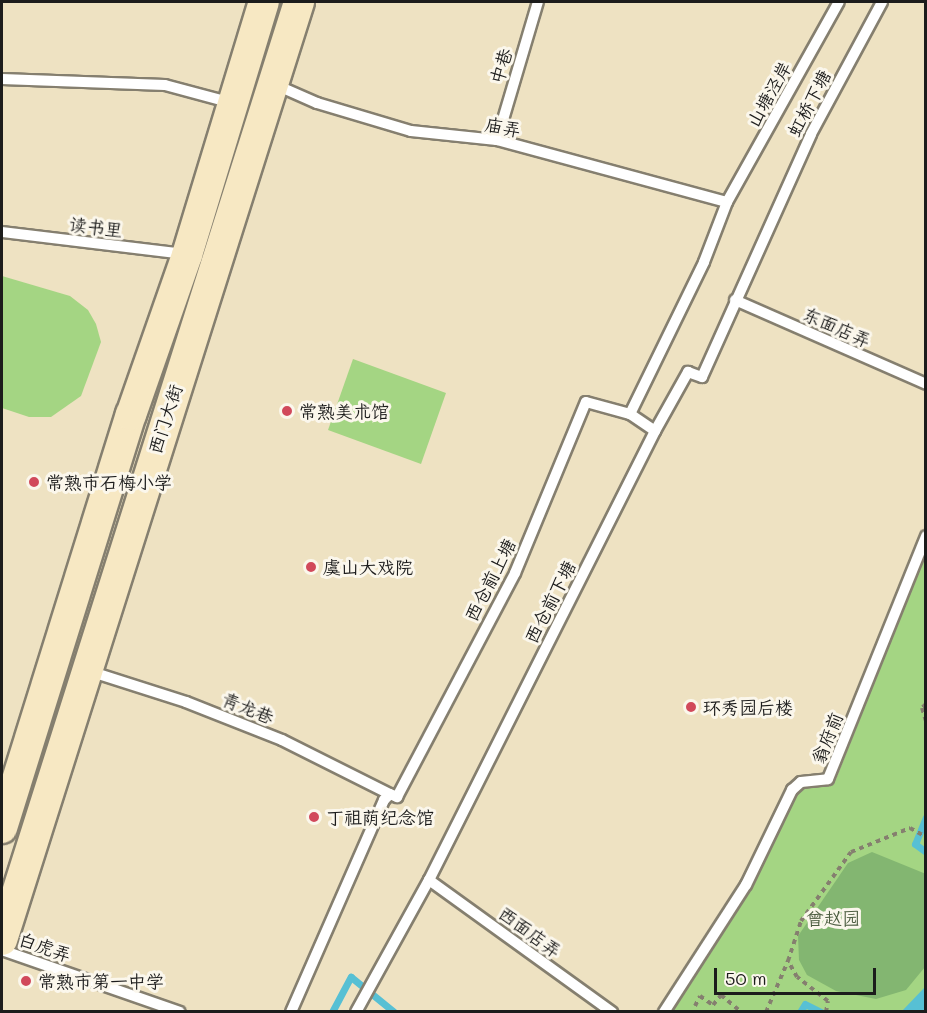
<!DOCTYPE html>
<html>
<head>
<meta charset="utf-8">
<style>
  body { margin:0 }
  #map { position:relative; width:927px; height:1013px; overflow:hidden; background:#eee2c2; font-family:Mali,"LXGW WenKai TC",sans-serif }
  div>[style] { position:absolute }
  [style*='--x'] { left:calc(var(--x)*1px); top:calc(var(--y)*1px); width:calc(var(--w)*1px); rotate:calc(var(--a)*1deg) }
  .green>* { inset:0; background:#a4d583 }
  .forest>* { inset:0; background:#83b671 }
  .water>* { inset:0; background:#57c0d4 }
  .stream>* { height:7px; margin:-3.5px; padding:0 3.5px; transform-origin:3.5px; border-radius:3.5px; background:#57c0d4 }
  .path>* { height:4px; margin-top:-2px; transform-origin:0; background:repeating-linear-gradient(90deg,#857f6f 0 4.5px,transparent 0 9px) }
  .roads { filter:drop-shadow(2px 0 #857f6f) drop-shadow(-2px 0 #857f6f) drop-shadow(0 2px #857f6f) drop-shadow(0 -2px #857f6f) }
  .lane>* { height:10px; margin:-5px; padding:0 5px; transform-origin:5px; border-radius:5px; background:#fff }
  .secondary>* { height:30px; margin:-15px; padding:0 15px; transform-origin:15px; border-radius:15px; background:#f7e8c3 }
  .dots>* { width:16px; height:16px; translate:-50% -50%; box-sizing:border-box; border:3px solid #fbf7ec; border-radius:50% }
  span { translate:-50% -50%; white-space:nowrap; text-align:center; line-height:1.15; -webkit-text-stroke:6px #fbf7ec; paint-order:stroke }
  .street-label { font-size:18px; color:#1c1c1c }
  .poi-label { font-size:18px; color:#1c1c1c }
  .left { translate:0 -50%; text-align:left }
  .park-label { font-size:18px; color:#4c5d40 }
  .frame { position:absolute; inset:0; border:3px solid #1c1c1c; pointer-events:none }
  .scale { position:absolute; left:714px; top:968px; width:162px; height:27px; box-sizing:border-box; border:3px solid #1c1c1c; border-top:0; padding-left:8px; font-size:18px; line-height:21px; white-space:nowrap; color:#1c1c1c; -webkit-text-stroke:4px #fbf7ec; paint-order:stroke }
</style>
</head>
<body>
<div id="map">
  <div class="green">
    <i style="clip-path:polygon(2px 276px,70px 296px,88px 310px,96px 324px,101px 342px,81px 396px,51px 417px,29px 417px,2px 408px)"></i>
    <i style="clip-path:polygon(353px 359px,446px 393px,421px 464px,328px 430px)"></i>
    <i style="clip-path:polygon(925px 554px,925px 1011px,664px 1012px,801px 782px,836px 779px)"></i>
  </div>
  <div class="forest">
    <i style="clip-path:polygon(872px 852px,926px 874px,925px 967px,906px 990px,876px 999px,836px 991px,807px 975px,799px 960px,798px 936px,848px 863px)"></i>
  </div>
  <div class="water">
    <i style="clip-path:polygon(925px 987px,925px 1011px,899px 1011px,902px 1011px)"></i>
  </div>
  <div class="stream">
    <i style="--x:926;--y:817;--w:29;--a:112"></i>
    <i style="--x:915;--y:844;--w:14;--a:36"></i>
    <i style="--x:332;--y:1012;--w:40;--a:-62"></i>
    <i style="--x:351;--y:977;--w:55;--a:39.1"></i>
    <i style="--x:800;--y:1012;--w:9;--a:-58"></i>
    <i style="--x:805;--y:1004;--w:18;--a:27"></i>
  </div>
  <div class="path">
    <i style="--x:926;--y:704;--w:6;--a:135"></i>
    <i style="--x:922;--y:708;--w:14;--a:73"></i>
    <i style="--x:695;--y:1006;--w:11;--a:-63"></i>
    <i style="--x:700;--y:996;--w:16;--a:35"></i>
    <i style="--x:713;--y:1005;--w:13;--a:-51"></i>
    <i style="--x:721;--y:995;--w:26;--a:40"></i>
    <i style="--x:766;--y:1012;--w:56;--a:-66.7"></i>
    <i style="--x:826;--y:1012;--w:11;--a:-80"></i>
    <i style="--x:828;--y:1001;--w:39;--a:-142"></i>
    <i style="--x:797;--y:977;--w:18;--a:-119"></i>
    <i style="--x:788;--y:961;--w:42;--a:-72"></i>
    <i style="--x:801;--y:921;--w:85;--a:-54.1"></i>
    <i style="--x:851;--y:852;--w:64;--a:-22.1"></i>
    <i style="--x:910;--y:828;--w:18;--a:29"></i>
  </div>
  <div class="roads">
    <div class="lane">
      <i style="--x:2;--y:79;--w:163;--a:2.1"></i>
      <i style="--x:165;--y:85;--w:69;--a:15"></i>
      <i style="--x:276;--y:85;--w:45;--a:23.7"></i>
      <i style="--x:317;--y:103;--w:98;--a:16.6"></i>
      <i style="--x:411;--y:131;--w:86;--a:6"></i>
      <i style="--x:497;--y:140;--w:238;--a:15.1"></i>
      <i style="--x:497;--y:140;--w:144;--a:-73.5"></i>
      <i style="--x:2;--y:232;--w:183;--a:6.9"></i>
      <i style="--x:735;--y:300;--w:209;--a:23.7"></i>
      <i style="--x:630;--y:414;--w:30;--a:34"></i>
      <i style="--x:89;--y:671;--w:102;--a:17.7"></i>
      <i style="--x:186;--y:702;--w:103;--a:21.6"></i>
      <i style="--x:282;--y:740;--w:121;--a:26.6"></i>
      <i style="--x:429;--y:880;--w:226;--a:35.8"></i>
      <i style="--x:2;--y:950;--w:188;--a:19.2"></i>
      <i style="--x:291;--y:1012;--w:232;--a:-66.3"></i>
      <i style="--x:384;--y:800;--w:8;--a:-45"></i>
      <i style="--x:390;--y:794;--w:8;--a:23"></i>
      <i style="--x:397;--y:797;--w:253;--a:-62.2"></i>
      <i style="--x:515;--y:573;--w:185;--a:-67.5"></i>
      <i style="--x:586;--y:402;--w:46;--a:15.3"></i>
      <i style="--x:630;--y:414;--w:169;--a:-64"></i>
      <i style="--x:704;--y:262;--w:64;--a:-69"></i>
      <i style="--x:727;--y:202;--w:229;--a:-60.8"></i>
      <i style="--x:356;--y:1012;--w:151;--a:-61.1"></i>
      <i style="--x:429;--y:880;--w:503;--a:-63.28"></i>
      <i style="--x:655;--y:431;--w:68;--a:-60.8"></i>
      <i style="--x:688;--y:372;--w:15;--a:20"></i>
      <i style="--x:702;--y:377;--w:266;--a:-65.8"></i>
      <i style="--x:811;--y:134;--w:150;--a:-61.7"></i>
      <i style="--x:664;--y:1012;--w:151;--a:-57.2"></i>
      <i style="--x:746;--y:885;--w:106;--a:-64.2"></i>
      <i style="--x:792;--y:790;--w:12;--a:-42"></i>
      <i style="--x:801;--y:782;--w:27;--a:-6"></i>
      <i style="--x:828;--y:779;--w:262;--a:-68"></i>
    </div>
    <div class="secondary">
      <i style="--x:2;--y:828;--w:433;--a:-72.7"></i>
      <i style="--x:131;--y:415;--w:170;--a:-70.7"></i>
      <i style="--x:187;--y:255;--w:264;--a:-73.1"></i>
      <i style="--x:2;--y:940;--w:984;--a:-72.43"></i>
    </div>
  </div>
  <div class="dots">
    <i style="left:287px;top:411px;background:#d1495b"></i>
    <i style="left:34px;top:482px;background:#d1495b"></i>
    <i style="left:311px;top:567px;background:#d1495b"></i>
    <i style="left:691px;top:707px;background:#d1495b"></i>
    <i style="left:314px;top:817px;background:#d1495b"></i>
    <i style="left:26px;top:981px;background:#d1495b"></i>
  </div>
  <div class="street-label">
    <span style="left:501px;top:66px;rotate:-73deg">中巷</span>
    <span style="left:769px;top:94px;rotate:-61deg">山塘泾岸</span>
    <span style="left:809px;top:103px;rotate:-62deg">虹桥下塘</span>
    <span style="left:503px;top:127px;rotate:11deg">庙弄</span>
    <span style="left:96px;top:227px;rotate:7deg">读书里</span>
    <span style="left:837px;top:327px;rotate:24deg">东面店弄</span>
    <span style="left:165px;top:419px;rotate:-72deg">西门大街</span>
    <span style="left:490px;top:580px;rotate:-63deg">西仓前上塘</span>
    <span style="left:550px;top:602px;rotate:-63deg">西仓前下塘</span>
    <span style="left:248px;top:708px;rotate:22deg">青龙巷</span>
    <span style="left:827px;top:738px;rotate:-68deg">翁府前</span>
    <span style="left:530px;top:932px;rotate:36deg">西面店弄</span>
    <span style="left:45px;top:947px;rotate:19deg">白虎弄</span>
  </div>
  <div class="poi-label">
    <span class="left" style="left:299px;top:411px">常熟美术馆</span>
    <span class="left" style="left:46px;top:482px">常熟市石梅小学</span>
    <span class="left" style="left:323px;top:567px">虞山大戏院</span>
    <span class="left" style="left:703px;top:707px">环秀园后楼</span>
    <span class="left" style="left:326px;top:817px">丁祖荫纪念馆</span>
    <span class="left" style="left:38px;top:981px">常熟市第一中学</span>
  </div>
  <div class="park-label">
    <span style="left:833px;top:918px">曾赵园</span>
  </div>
  <div class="frame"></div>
  <div class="scale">50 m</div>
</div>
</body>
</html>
